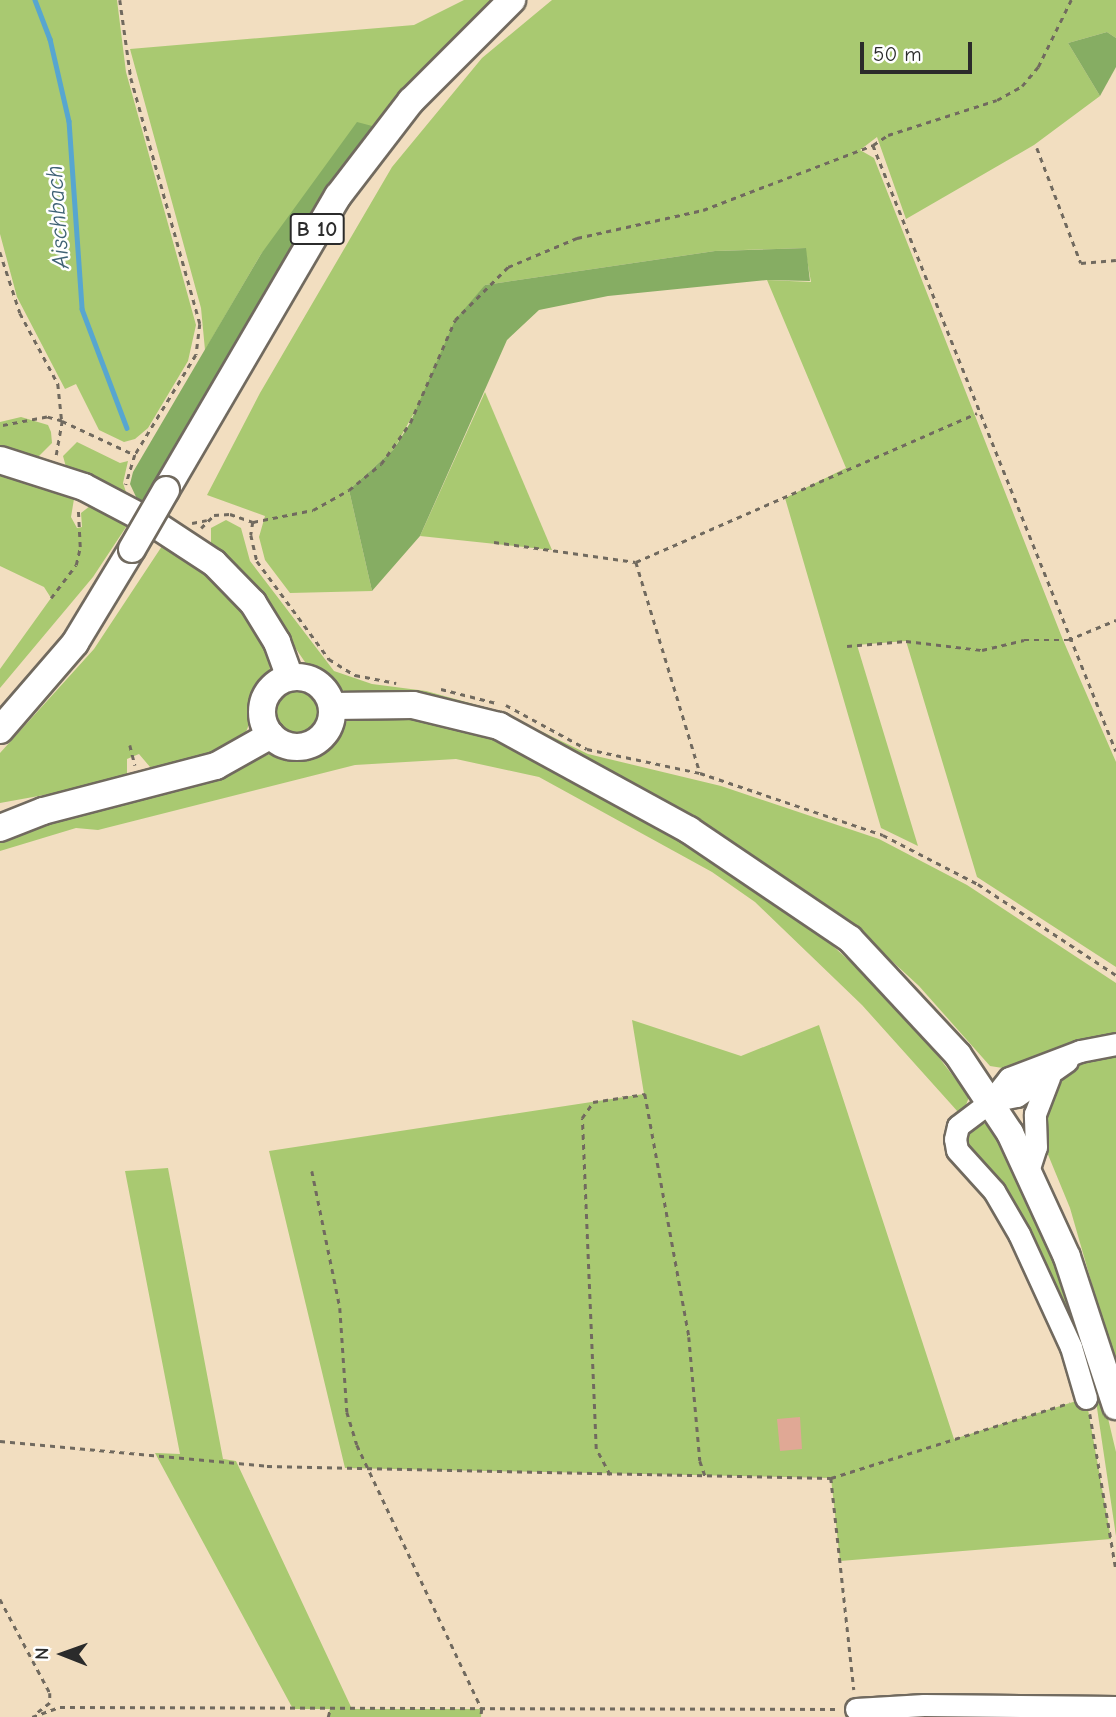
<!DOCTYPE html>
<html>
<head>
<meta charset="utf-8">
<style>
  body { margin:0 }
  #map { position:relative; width:1116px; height:1717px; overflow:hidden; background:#f2dec0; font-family:"Comic Neue",sans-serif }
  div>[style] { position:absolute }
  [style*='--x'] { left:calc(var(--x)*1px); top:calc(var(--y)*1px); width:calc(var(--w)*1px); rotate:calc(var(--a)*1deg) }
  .green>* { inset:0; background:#a9c971 }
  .round { border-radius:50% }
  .forest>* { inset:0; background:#86ad63 }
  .stream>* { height:4.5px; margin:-2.25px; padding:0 2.25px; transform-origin:2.25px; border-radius:2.25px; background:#57a6d0 }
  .building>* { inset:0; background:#e0a895 }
  .path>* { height:2.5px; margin-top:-1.25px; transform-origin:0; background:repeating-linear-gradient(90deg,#716a5f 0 5px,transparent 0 10px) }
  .roads { filter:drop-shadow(2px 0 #716a5f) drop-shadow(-2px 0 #716a5f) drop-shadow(0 2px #716a5f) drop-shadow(0 -2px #716a5f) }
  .minor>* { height:21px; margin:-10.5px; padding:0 10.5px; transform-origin:10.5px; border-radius:10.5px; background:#fff }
  .major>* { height:26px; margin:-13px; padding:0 13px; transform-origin:13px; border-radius:13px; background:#fff }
  .major>.ring { margin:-13px; padding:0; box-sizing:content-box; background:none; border:26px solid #fff; border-radius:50% }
  .bridges { filter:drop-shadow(2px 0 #716a5f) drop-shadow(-2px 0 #716a5f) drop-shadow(0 2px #716a5f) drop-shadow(0 -2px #716a5f) }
  .major-bridge>* { height:26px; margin:-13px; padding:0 13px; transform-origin:13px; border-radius:13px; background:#fff }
  span { translate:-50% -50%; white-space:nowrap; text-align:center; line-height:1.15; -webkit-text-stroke:5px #fff; paint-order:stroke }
  .shield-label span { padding:2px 5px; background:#fff; border:2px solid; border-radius:5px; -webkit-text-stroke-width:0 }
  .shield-label { font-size:21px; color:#2b2b2b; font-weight:700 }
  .water-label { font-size:24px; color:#3f6275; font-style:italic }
  .north { position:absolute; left:28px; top:1619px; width:70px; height:70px; -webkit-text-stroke:5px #fff; paint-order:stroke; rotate:271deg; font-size:19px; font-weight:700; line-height:28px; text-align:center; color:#2b2b2b }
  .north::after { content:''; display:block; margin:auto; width:24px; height:32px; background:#2b2b2b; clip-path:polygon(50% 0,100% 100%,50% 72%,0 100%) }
  .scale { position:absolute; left:860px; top:42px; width:112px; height:32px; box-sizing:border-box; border:4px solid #2b2b2b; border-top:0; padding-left:9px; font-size:21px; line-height:24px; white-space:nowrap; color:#2b2b2b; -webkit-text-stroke:5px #fff; paint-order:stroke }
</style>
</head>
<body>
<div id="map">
  <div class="green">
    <i style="clip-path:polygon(0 0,117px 0,126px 72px,196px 325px,188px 361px,148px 428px,135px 439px,124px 442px,99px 430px,76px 384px,65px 389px,17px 297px,0 234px)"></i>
    <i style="clip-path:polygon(464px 0,498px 0,441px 52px,261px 254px,205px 350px,201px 308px,130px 49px,414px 25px)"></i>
    <i style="clip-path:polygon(552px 0,1116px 0,1116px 38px,1107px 32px,1068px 43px,1100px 96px,1034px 145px,906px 219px,877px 137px,860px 150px,874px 158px,1063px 640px,1116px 762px,1116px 967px,977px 877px,906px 641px,857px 645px,918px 846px,881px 828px,785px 498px,846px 468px,767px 280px,811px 282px,805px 248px,715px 251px,485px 285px,394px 449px,349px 490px,372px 591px,290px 593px,265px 560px,259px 537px,265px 516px,207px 495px,260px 393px,392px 167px,482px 58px)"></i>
    <i style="clip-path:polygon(485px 392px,552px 550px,420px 536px)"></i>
    <i style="clip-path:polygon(21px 417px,48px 425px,51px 432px,52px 443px,38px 457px,0 452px,0 422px)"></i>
    <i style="clip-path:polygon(77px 442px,120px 463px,128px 461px,123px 483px,129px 501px,66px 467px,63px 456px)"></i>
    <i style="clip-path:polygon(0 470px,63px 489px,74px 499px,71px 517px,77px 528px,82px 527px,81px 513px,90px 506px,100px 505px,130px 521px,93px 577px,0 688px,0 669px,51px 598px,44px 587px,0 566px)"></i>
    <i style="clip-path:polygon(226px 520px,241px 528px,250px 561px,334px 671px,372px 684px,426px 691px,499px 711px,588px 754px,721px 786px,879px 839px,967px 885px,1116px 983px,1116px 1034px,1067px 1044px,1009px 1069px,990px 1066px,919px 986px,868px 939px,771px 869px,622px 780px,410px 696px,344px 691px,334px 686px,307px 665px,262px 599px,211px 546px,211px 528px)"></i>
    <i style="clip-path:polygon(166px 540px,191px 556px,246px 610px,269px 656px,270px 670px,246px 732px,224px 749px,156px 774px,139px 754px,127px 759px,127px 780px,0 803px,0 753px,94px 649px)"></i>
    <i class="round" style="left:270px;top:685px;width:54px;height:54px"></i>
    <i style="clip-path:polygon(387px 714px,478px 730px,645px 816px,798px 914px,903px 1010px,969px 1097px,966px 1105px,959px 1113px,862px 1005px,755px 902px,712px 872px,539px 777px,456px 759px,355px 765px,98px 830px,76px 828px,0 851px,0 835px,243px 765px,275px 752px,305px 755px,322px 749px,348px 720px)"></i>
    <i style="clip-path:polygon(632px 1020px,741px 1056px,819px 1025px,954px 1439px,1086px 1398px,1111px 1539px,840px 1561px,831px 1478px,345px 1468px,269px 1151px,644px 1094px)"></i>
    <i style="clip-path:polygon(1116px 1056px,1116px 1368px,1070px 1208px,1042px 1140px,1044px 1100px,1051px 1087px,1078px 1064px)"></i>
    <i style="clip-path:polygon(980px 1123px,989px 1125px,1004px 1149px,1070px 1293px,1097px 1372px,1116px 1452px,1116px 1536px,1097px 1408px,1087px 1377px,963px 1141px,969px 1128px)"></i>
    <i style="clip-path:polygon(168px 1168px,223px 1459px,236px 1461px,352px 1709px,482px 1709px,481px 1717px,328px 1717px,330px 1709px,293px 1709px,155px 1453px,180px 1454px,125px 1171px)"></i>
  </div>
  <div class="forest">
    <i style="clip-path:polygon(1107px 32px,1116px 38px,1116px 67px,1100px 96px,1068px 43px)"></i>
    <i style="clip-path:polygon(357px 122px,376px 127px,293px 246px,159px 478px,142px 502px,137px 499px,130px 484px,133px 472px,261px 254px)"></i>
    <i style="clip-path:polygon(806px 248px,810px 281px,767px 280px,608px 296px,539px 310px,507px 340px,420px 536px,372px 591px,349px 490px,394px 449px,410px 423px,455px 320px,485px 285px,715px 251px)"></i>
  </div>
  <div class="stream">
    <i style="--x:35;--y:0;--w:42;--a:69"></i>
    <i style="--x:50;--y:39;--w:84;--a:77"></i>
    <i style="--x:69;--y:121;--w:188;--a:86"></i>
    <i style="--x:82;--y:309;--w:127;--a:69.3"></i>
  </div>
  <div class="building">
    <i style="clip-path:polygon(800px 1417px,802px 1449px,780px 1451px,777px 1419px)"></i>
  </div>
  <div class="path">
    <i style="--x:120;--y:0;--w:79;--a:82"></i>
    <i style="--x:131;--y:78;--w:255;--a:74.3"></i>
    <i style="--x:200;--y:324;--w:31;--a:97"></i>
    <i style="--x:196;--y:355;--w:117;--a:121.4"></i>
    <i style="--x:135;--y:455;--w:31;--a:107"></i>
    <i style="--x:873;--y:145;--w:653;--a:68.15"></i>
    <i style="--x:1037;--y:148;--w:123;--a:69.1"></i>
    <i style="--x:1081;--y:263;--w:35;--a:-5"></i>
    <i style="--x:0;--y:252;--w:64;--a:71.8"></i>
    <i style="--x:20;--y:313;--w:81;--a:61.8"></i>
    <i style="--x:58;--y:384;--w:37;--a:84"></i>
    <i style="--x:62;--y:421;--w:16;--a:-165"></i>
    <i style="--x:47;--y:417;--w:48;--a:169.2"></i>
    <i style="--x:56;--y:455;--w:35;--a:-80"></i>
    <i style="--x:62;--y:421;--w:81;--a:25"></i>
    <i style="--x:253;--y:522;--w:61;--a:-11.3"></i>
    <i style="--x:313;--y:510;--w:41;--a:-29.1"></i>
    <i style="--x:349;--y:490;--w:41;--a:-39.1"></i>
    <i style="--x:381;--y:464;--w:50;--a:-54.7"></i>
    <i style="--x:410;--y:423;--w:112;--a:-66.4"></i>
    <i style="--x:455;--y:320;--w:75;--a:-45"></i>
    <i style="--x:508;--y:267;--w:75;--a:-22.8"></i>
    <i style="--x:577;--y:238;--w:129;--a:-12.5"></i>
    <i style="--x:703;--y:210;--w:182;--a:-20.9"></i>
    <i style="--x:873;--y:145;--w:18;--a:-34"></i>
    <i style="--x:888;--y:135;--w:114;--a:-17.8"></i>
    <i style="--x:997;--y:100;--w:29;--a:-29"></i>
    <i style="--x:1022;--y:86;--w:25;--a:-50"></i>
    <i style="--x:1038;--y:67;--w:75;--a:-63.8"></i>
    <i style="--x:192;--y:523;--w:15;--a:-11"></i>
    <i style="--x:201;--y:528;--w:18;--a:-45"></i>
    <i style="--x:214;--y:515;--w:16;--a:-4"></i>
    <i style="--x:230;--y:514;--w:24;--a:19"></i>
    <i style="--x:253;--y:522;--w:13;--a:99"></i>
    <i style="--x:251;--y:535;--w:27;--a:77"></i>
    <i style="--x:257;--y:561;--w:122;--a:53.7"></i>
    <i style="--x:329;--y:659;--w:31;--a:32"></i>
    <i style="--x:355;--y:675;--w:42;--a:11"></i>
    <i style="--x:494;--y:542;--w:143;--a:8"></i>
    <i style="--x:636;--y:562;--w:372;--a:-23.6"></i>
    <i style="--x:636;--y:562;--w:220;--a:73.1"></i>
    <i style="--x:51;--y:598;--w:41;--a:-52.9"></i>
    <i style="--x:76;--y:565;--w:18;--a:-77"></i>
    <i style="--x:80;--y:547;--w:40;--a:-92.9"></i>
    <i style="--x:847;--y:646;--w:59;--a:-4.8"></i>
    <i style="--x:906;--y:641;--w:77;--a:6.8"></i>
    <i style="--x:982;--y:650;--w:43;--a:-13.4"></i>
    <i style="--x:1024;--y:640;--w:44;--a:0"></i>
    <i style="--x:1068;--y:640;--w:52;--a:-22.6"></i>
    <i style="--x:441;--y:689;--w:57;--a:14.3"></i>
    <i style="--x:506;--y:705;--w:92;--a:28.5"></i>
    <i style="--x:587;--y:749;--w:116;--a:12"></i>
    <i style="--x:700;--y:773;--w:193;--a:18.7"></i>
    <i style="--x:883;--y:835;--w:107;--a:27.3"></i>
    <i style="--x:978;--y:884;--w:165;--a:33.4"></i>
    <i style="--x:130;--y:745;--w:21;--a:76"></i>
    <i style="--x:312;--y:1171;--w:140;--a:78.4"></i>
    <i style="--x:340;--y:1308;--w:104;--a:86.1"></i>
    <i style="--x:347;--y:1412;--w:34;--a:73"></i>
    <i style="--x:357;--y:1445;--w:292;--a:64.7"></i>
    <i style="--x:482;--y:1709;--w:8;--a:97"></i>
    <i style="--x:1090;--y:1414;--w:157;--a:80.5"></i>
    <i style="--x:0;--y:1441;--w:268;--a:5.3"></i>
    <i style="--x:267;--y:1466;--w:564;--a:1.22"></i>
    <i style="--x:831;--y:1478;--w:250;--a:-17.5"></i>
    <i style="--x:610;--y:1475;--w:30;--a:-118"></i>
    <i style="--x:596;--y:1449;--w:331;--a:-92.4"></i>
    <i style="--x:582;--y:1118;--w:19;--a:-55"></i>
    <i style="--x:593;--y:1102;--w:53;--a:-8.7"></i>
    <i style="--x:645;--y:1094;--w:247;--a:79.7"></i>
    <i style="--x:689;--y:1337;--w:124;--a:84.9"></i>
    <i style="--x:700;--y:1461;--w:18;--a:71"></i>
    <i style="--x:831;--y:1478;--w:213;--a:83.8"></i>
    <i style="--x:0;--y:1599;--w:106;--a:62"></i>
    <i style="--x:50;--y:1693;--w:10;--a:90"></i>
    <i style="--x:50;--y:1703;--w:16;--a:142"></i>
    <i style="--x:32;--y:1717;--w:30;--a:-20"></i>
    <i style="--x:60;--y:1707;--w:778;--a:0.15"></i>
    <i style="--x:328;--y:1717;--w:8;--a:-76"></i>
  </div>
  <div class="roads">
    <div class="minor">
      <i style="--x:991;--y:1101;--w:26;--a:-11"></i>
      <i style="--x:1017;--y:1096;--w:61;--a:-35"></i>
      <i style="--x:1029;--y:1168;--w:22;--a:-72"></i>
      <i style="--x:1036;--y:1147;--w:33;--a:-92"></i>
      <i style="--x:1035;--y:1114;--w:40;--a:-69"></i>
      <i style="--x:1086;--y:1398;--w:53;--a:-106.4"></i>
      <i style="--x:1071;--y:1347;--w:124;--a:-114.7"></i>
      <i style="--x:1019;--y:1234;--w:50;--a:-120.2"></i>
      <i style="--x:994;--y:1191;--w:55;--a:-132.1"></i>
      <i style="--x:957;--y:1150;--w:11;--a:-100"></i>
      <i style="--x:955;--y:1139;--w:13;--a:-77"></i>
      <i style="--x:958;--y:1126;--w:41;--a:-37.1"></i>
      <i style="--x:991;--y:1101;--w:29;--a:-52"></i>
      <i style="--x:1009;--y:1078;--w:76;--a:-20.8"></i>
      <i style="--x:1080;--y:1051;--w:37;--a:-11"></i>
      <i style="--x:856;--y:1709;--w:68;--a:-3.4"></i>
      <i style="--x:924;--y:1705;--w:192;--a:0.6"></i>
    </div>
    <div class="major">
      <i style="--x:0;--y:460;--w:88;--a:17.8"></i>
      <i style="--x:84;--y:487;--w:81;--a:27.8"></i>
      <i style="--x:156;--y:525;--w:69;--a:33.2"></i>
      <i style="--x:214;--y:563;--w:56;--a:45.7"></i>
      <i style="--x:253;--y:603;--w:46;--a:58.4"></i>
      <i style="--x:277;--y:642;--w:37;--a:70"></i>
      <i style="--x:166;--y:490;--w:341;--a:-59.7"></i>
      <i style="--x:338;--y:196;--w:120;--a:-52.5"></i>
      <i style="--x:411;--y:101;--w:143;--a:-45"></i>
      <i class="ring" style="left:262px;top:677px;width:44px;height:44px"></i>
      <i style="--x:332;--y:706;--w:81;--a:-0.7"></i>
      <i style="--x:413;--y:705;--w:89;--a:13.7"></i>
      <i style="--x:499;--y:726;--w:217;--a:28.7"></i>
      <i style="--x:689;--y:830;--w:194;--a:34.1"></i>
      <i style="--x:850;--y:939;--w:158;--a:47"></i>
      <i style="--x:958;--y:1055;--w:94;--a:56.3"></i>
      <i style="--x:1010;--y:1133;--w:136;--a:65.3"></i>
      <i style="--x:1067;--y:1257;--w:157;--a:71.8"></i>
      <i style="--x:0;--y:730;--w:115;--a:-49.2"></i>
      <i style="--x:75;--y:643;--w:110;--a:-58.8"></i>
      <i style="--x:0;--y:828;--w:46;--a:-21.6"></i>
      <i style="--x:43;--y:811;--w:179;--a:-14.6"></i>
      <i style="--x:216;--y:766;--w:63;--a:-29.4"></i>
    </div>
  </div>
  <div class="bridges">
    <div class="major-bridge">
      <i style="--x:132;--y:549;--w:68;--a:-60"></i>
    </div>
  </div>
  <div class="shield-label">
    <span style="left:317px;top:229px">B 10</span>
  </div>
  <div class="water-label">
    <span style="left:58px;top:217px;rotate:-94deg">Aischbach</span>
  </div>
  <div class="north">N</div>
  <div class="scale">50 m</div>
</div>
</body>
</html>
